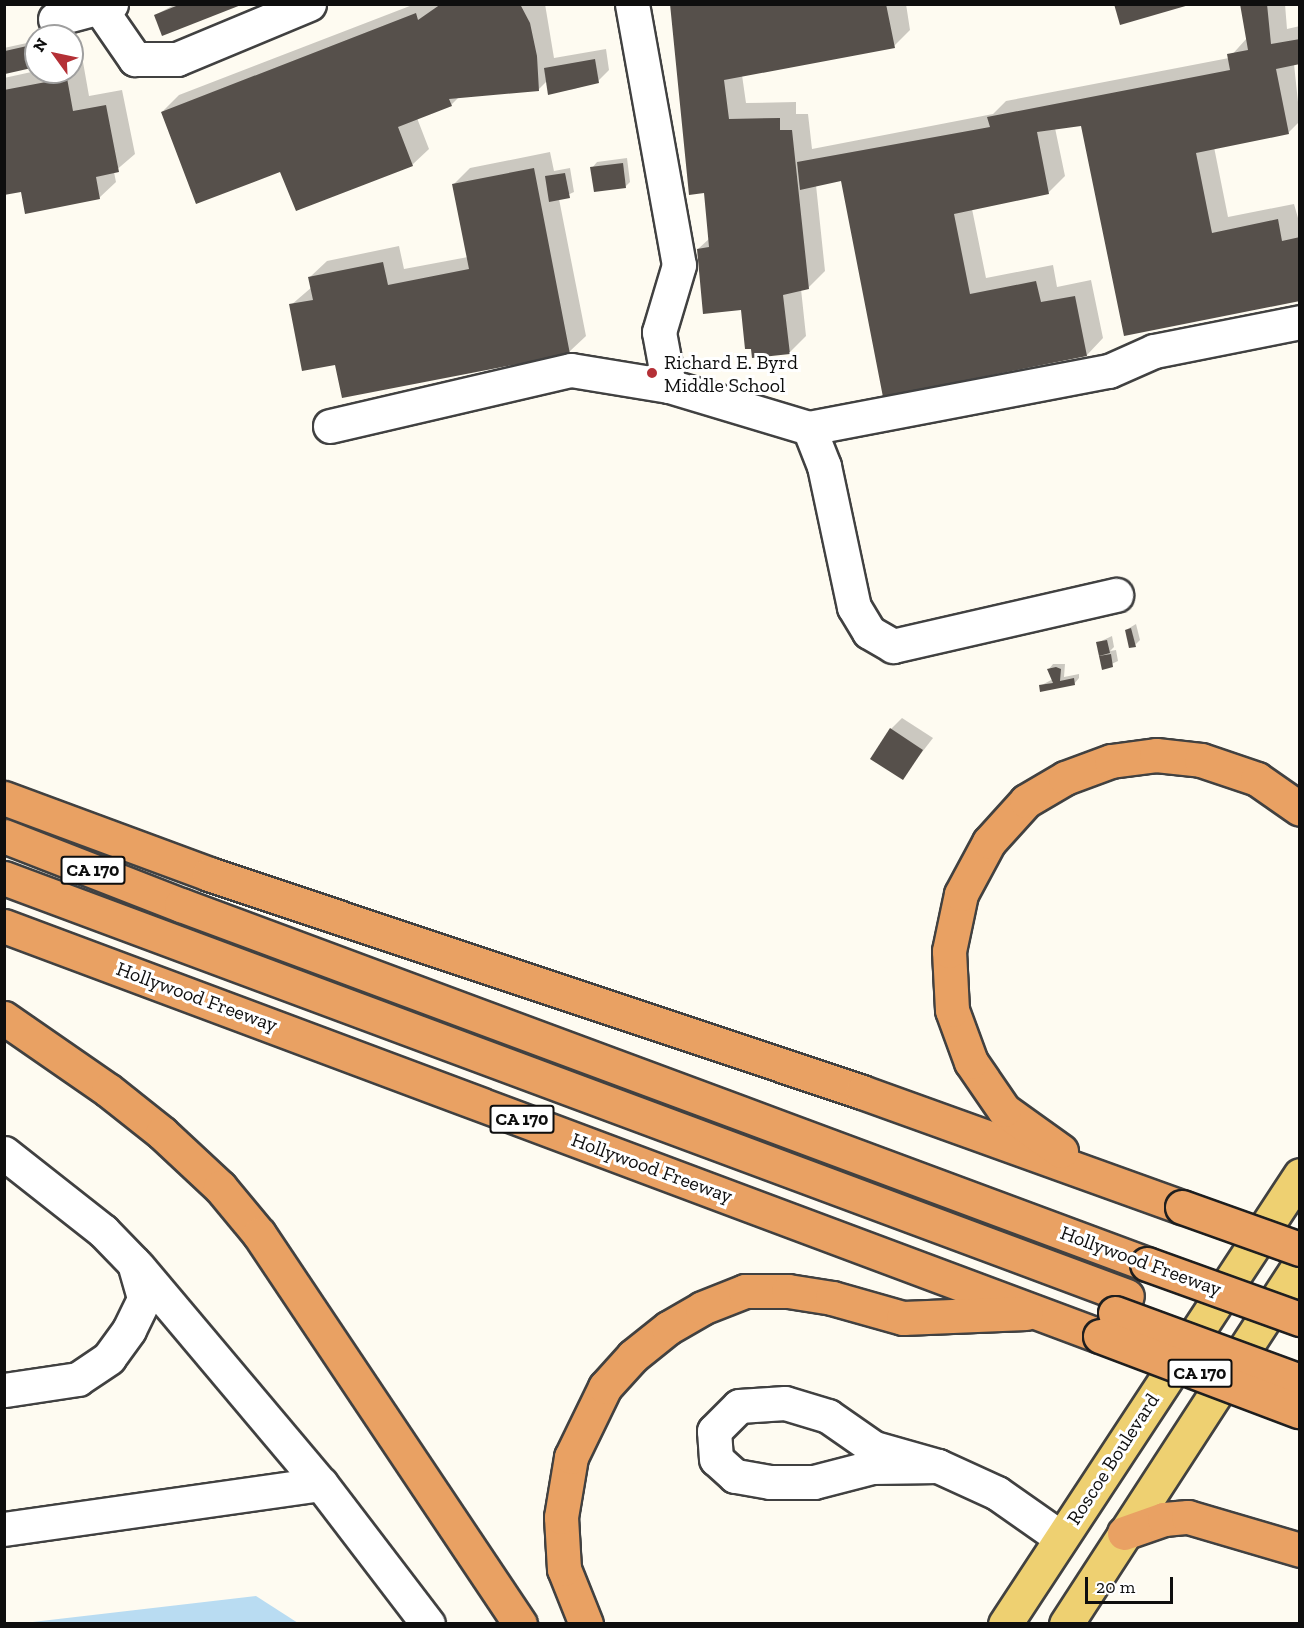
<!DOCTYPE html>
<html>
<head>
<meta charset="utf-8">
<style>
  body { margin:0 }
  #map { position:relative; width:1304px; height:1628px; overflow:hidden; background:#fefbf1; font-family:"Zilla Slab",serif }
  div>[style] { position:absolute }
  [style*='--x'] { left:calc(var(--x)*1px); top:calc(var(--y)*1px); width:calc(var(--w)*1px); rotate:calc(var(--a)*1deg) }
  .water>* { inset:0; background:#b9dcf2 }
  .shadow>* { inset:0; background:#0003 }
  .building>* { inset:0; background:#56504b }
  .roads { filter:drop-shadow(2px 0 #414141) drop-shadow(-2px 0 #414141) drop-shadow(0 2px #414141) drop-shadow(0 -2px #414141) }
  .minor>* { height:33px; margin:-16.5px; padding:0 16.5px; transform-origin:16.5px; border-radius:16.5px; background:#fff }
  .major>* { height:33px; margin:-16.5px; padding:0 16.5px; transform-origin:16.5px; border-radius:16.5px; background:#eed071 }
  .highway>* { height:33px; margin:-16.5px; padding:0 16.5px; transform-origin:16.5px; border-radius:16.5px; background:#e9a163 }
  .bridges { filter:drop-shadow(2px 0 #1f1f1f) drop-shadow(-2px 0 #1f1f1f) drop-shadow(0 2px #1f1f1f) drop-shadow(0 -2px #1f1f1f) }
  .highway-bridge>* { height:33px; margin:-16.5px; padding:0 16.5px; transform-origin:16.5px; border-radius:16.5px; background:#e9a163 }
  .dots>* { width:16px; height:16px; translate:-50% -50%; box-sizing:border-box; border:3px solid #fff; border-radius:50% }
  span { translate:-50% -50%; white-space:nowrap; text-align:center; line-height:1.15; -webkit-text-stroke:6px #fff; paint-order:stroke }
  .shield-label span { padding:2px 4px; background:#fff; border:2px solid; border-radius:4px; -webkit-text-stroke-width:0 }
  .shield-label { font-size:18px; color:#0e0e0e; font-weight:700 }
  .poi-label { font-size:20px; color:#0e0e0e }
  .left { translate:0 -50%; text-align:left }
  .street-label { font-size:20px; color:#0e0e0e }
  .frame { position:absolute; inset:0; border:6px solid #0e0e0e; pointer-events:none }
  .north { position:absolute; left:24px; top:24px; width:60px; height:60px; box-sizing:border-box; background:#fff; border:2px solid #9f9f9f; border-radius:50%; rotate:303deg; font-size:16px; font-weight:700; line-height:24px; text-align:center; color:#0e0e0e }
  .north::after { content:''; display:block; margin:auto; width:21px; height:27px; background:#b43036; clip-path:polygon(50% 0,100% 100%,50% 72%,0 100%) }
  .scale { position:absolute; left:1085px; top:1577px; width:88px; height:27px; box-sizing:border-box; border:3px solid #0e0e0e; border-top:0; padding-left:8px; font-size:18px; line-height:21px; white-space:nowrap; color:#0e0e0e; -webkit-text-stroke:4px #fff; paint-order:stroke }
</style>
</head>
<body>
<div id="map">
  <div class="water">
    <i style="clip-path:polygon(256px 1596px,298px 1623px,24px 1623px)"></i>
  </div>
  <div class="shadow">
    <i style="clip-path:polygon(176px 4px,237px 4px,155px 15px)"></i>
    <i style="clip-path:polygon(415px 4px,545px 4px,554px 58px,606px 49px,609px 70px,598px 81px,574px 89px,549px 93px,547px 81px,539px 89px,460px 96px,451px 105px,417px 118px,429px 149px,412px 165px,281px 170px,162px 112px,179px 95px)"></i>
    <i style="clip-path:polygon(672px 4px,906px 4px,910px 30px,894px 46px,742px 75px,746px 103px,796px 102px,796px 114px,808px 114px,812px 149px,993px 114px,1006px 101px,1229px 58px,1247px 38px,1241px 4px,1285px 4px,1287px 29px,1300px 26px,1300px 63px,1294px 64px,1300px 121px,1288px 133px,1214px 147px,1228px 217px,1294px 204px,1300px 225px,1300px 299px,1125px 335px,1083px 124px,1055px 128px,1065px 176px,1048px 193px,972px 209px,986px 278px,1053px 265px,1057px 287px,1091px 280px,1103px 338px,1087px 355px,884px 395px,842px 179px,816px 185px,825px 271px,808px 288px,801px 289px,806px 336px,789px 353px,742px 309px,698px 249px,710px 238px,705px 192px)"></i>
    <i style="clip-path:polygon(36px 41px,36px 66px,4px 72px,4px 48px)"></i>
    <i style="clip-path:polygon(83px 62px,89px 96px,122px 90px,135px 154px,114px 172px,116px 182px,99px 198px,22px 190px,4px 194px,4px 78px,36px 71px,72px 72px,72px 65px)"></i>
    <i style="clip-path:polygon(550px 152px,554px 171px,570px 168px,574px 192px,559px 199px,586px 336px,569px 352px,336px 363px,291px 305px,312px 287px,310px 277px,327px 261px,399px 246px,404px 269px,468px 257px,454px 184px,470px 168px)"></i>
    <i style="clip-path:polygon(627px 158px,630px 182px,625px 187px,592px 168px,597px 162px)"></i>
    <i style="clip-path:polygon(1136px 624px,1140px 640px,1135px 645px,1126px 630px)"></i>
    <i style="clip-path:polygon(1112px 636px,1114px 647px,1110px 651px,1116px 650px,1118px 661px,1103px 668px,1097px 643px)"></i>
    <i style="clip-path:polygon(1053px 664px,1065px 664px,1064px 677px,1079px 674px,1079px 678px,1074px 684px,1040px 686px,1053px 679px,1049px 669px)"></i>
    <i style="clip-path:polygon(902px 718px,933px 738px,902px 778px,891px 729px)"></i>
  </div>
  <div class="building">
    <i style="clip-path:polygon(181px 4px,241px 4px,241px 5px,162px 36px,154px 15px)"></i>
    <i style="clip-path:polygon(441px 4px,520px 4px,530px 23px,537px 56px,539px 91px,449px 99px,452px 106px,398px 127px,413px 166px,296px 211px,280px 172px,196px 204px,161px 112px,416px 13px,418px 20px)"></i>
    <i style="clip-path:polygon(670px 4px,886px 4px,895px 48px,724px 80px,729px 119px,780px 118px,780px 130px,792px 130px,809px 289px,783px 295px,790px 354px,752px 358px,751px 349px,745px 349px,741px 310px,703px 314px,697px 249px,709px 247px,704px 193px,689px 195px)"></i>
    <i style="clip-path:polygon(1114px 4px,1189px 4px,1189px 5px,1120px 25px)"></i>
    <i style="clip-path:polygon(1240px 4px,1267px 4px,1271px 44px,1300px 39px,1300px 64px,1276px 69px,1289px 134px,1196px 153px,1212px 233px,1278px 219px,1282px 241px,1300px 237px,1300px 301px,1124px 336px,1081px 126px,1037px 132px,1049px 194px,954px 214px,970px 294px,1036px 281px,1041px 302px,1075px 296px,1087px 356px,883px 397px,841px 181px,800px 190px,797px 162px,990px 127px,987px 117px,1230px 70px,1227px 54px,1248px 50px)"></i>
    <i style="clip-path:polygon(36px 44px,36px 67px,5px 74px,5px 51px)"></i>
    <i style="clip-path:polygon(595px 59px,599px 83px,548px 95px,544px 68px)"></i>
    <i style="clip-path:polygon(67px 78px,73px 111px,106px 105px,119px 172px,96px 177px,100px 199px,25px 214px,21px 192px,4px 195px,4px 90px)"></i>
    <i style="clip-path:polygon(623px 163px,626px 188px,594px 192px,590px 167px)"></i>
    <i style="clip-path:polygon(534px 168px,570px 354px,342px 398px,335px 365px,302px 371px,289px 304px,313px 300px,308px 277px,383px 262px,388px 285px,469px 269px,452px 184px)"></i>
    <i style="clip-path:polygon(565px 173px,570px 198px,549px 202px,545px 176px)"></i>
    <i style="clip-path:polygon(1131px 628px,1136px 647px,1129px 648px,1125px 630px)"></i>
    <i style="clip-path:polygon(1107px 640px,1110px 653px,1099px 656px,1096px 642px)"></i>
    <i style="clip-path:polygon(1111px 654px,1113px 667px,1102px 670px,1099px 656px)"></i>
    <i style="clip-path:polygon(1056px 667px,1061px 669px,1060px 681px,1074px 678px,1075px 685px,1040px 692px,1039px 685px,1053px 683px,1047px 669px)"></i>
    <i style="clip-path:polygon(890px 728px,923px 750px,903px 780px,870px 759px)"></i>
  </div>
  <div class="roads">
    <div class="minor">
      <i style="--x:97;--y:4;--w:67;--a:55.4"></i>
      <i style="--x:135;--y:59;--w:42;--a:0"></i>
      <i style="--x:177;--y:59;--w:143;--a:-22.6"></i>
      <i style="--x:632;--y:4;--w:265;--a:79.8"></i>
      <i style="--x:679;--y:265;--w:70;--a:106.6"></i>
      <i style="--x:659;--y:332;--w:55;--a:79.5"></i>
      <i style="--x:669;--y:386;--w:146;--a:16.7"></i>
      <i style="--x:809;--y:428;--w:41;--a:68.5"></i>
      <i style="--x:824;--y:466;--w:144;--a:78"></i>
      <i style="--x:854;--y:607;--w:29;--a:59"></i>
      <i style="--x:869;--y:632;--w:28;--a:30"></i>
      <i style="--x:893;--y:646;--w:229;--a:-12.9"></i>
      <i style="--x:55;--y:19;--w:58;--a:-15"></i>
      <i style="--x:330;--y:426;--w:247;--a:-13.1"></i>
      <i style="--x:571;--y:370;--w:99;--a:9.3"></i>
      <i style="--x:809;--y:428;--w:305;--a:-10.8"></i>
      <i style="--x:1109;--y:371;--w:49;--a:-24"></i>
      <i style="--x:1154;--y:351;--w:149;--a:-11.2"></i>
      <i style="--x:4;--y:1153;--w:126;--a:38.2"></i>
      <i style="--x:103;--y:1231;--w:45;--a:45.9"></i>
      <i style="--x:134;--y:1263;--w:37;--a:74"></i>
      <i style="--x:144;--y:1299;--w:34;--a:116"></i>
      <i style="--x:129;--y:1330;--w:34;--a:126"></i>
      <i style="--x:109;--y:1358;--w:37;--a:146"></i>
      <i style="--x:78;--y:1379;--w:75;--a:171.5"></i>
      <i style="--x:138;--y:1267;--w:284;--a:49.9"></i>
      <i style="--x:938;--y:1466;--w:66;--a:179.1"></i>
      <i style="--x:872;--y:1467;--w:60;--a:165.5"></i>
      <i style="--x:814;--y:1482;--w:44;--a:180"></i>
      <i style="--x:770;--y:1482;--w:36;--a:-170"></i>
      <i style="--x:735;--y:1476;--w:25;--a:-138"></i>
      <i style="--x:716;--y:1459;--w:28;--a:-94"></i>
      <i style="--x:714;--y:1431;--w:35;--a:-45"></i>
      <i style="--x:739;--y:1406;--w:46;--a:-3.7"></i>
      <i style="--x:785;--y:1403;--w:45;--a:16.8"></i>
      <i style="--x:828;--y:1416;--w:56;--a:34.8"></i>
      <i style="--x:874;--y:1448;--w:66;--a:15.7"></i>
      <i style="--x:938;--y:1466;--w:65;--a:24.6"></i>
      <i style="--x:997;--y:1493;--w:78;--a:35.1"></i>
      <i style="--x:4;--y:1529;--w:320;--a:-8.1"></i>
      <i style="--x:321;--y:1484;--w:176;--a:52.6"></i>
    </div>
    <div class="major">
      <i style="--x:1005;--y:1624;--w:537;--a:-56.69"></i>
      <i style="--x:1066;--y:1624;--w:430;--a:-57"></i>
    </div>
    <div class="highway">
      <i style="--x:4;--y:798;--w:219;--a:20.3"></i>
      <i style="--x:209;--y:874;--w:688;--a:18.46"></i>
      <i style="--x:862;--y:1092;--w:340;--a:19.8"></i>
      <i style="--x:4;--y:836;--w:190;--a:21.3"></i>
      <i style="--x:181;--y:905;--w:1031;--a:20.39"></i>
      <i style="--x:4;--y:878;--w:1198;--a:20.42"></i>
      <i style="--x:4;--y:926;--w:1170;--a:20.51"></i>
      <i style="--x:4;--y:1018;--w:126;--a:34.7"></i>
      <i style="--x:108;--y:1090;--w:69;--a:38.5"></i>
      <i style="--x:162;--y:1133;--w:79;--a:43"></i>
      <i style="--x:220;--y:1187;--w:61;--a:50.3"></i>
      <i style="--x:259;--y:1234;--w:469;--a:56.2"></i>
      <i style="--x:1061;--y:1151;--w:70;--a:-144.3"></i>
      <i style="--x:1004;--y:1110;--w:58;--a:-124.5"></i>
      <i style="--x:971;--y:1062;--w:55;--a:-110.1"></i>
      <i style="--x:952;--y:1010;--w:59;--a:-92.9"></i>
      <i style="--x:949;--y:951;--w:58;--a:-78.1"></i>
      <i style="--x:961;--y:894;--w:59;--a:-61.7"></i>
      <i style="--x:989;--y:842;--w:55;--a:-47.9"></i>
      <i style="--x:1026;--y:801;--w:45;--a:-30.5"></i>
      <i style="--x:1065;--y:778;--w:49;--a:-20.3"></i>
      <i style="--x:1111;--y:761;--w:45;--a:-7.6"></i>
      <i style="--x:1156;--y:755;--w:45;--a:6.3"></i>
      <i style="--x:1201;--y:760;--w:59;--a:18.7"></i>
      <i style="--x:1257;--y:779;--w:52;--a:34.9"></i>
      <i style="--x:1124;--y:1533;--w:42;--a:-19.3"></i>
      <i style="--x:1164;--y:1519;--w:24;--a:-5"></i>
      <i style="--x:1188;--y:1517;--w:117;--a:16.4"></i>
      <i style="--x:586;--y:1624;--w:59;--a:-111.8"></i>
      <i style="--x:564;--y:1569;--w:52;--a:-93.3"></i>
      <i style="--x:561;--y:1517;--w:61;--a:-80.5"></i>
      <i style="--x:571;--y:1457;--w:78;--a:-64.1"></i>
      <i style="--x:605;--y:1387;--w:42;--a:-47.9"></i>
      <i style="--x:633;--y:1356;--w:45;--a:-38.7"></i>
      <i style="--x:668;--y:1328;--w:39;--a:-30"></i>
      <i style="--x:702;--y:1308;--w:46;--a:-21.6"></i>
      <i style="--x:745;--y:1291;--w:43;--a:0"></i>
      <i style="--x:788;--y:1291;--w:45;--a:9"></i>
      <i style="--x:832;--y:1298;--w:74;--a:15.7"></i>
      <i style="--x:903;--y:1318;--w:123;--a:-2.3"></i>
    </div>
  </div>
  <div class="bridges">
    <div class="highway-bridge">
      <i style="--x:1182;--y:1207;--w:125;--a:19.6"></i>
      <i style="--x:1147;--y:1264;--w:163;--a:19.8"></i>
      <i style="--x:1115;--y:1313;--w:197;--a:20.2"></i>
      <i style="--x:1100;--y:1336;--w:213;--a:20.7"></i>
    </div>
  </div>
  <div class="dots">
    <i style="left:652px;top:373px;background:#b43036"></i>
  </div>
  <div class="shield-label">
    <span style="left:93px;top:870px">CA 170</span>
    <span style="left:522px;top:1119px">CA 170</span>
    <span style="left:1200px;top:1373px">CA 170</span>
  </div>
  <div class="poi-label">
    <span class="left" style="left:664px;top:374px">Richard E. Byrd<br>Middle School</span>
  </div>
  <div class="street-label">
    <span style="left:197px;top:997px;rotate:20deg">Hollywood Freeway</span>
    <span style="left:652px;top:1168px;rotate:20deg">Hollywood Freeway</span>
    <span style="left:1141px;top:1261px;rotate:20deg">Hollywood Freeway</span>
    <span style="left:1113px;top:1459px;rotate:-57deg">Roscoe Boulevard</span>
  </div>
  <div class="frame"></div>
  <div class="north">N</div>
  <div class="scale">20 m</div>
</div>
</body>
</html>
